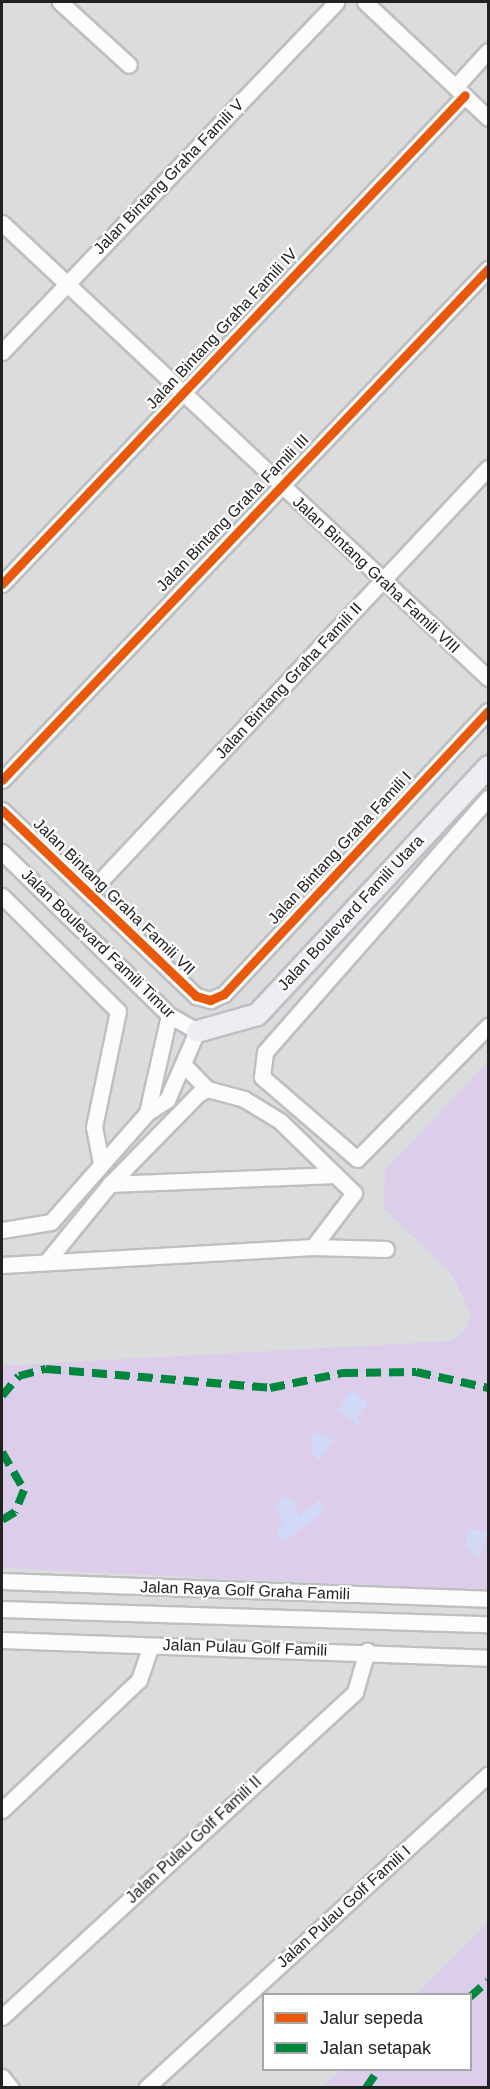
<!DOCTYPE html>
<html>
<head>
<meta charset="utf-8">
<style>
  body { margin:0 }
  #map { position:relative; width:490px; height:2089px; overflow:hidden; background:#ebedef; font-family:Arial,sans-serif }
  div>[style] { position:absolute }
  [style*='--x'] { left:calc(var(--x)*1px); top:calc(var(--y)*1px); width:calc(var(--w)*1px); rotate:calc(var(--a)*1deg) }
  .residential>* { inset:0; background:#dadcdd }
  .grass>* { inset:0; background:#dccdeb }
  .sand>* { inset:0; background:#d2d9f6 }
  .roads { filter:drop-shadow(2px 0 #bebfc0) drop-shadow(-2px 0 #bebfc0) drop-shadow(0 2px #bebfc0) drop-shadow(0 -2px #bebfc0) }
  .street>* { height:15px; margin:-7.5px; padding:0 7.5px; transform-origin:7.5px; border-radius:7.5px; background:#fcfcfd }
  .secondary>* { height:21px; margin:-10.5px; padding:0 10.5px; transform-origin:10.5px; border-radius:10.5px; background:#eeedf4 }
  .quiet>* { height:8px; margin-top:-4px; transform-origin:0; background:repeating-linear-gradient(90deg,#00873e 0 15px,transparent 0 23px) }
  .cycleway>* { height:9px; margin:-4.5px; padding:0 4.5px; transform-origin:4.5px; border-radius:4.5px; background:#e8590c }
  span { translate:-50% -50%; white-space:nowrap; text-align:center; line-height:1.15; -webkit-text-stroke:4.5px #fff; paint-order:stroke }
  .street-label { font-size:16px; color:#222 }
  .frame { position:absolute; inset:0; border:3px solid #222; pointer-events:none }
  .legend { position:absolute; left:262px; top:1993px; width:210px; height:78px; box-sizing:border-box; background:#fff; border:2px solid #a7a7a7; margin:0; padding:8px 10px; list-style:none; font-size:18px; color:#222 }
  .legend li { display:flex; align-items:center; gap:12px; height:30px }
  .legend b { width:30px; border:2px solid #a7a7a7 }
</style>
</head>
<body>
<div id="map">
  <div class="residential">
    <i style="clip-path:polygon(evenodd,2px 2px,488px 2px,488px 2087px,2px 2088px,2px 2px,264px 1994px,470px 1994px,470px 2070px,264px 2070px,264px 1994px)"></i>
  </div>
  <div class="grass">
    <i style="clip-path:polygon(488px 1062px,488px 1591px,2px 1568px,2px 1366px,451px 1341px,464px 1332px,471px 1315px,453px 1276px,384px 1208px,385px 1170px)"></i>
    <i style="clip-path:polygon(488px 1923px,488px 2087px,322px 2087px,340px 2070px,470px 2070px,470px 1994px,416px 1994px)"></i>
  </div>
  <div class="sand">
    <i style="clip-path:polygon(351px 1390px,368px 1403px,358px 1415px,360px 1426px,338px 1411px)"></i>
    <i style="clip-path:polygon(317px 1432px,334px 1440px,319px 1460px,313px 1455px,311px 1437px)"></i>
    <i style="clip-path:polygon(285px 1496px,294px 1501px,299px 1516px,319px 1500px,326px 1511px,283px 1542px,276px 1532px,284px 1523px,274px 1506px)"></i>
    <i style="clip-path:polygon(468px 1529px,488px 1531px,479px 1557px,466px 1548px)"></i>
  </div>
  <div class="roads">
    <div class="street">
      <i style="--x:60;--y:2;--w:93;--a:42.4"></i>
      <i style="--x:365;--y:2;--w:169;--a:43.3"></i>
      <i style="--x:456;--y:86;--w:47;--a:-47.6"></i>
      <i style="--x:2;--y:223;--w:666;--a:43.11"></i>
      <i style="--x:2;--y:352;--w:484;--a:-46.3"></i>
      <i style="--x:2;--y:584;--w:673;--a:-46.56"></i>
      <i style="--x:2;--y:780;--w:705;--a:-46.44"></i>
      <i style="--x:488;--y:798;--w:338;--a:131.3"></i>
      <i style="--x:265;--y:1052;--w:25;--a:97"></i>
      <i style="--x:262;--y:1077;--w:125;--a:40.8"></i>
      <i style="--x:357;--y:1159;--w:187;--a:-45.4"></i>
      <i style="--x:2;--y:810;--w:269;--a:43.8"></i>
      <i style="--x:196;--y:996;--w:15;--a:16"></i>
      <i style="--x:210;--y:1000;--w:15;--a:-23"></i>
      <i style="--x:224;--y:994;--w:387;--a:-47"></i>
      <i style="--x:2;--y:852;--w:233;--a:44.3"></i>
      <i style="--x:169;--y:1015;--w:32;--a:30"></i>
      <i style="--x:197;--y:1031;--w:75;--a:113.5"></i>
      <i style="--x:167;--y:1100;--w:24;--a:147"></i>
      <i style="--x:147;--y:1113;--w:145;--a:131.4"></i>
      <i style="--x:51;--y:1222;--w:50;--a:170.7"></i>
      <i style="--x:89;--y:893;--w:583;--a:-46.81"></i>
      <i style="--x:2;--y:896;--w:163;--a:44.8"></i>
      <i style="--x:118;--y:1011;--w:118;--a:101.7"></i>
      <i style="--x:94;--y:1127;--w:38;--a:79"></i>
      <i style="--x:183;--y:1064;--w:35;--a:46"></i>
      <i style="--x:147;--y:1113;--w:100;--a:-77.3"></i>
      <i style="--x:110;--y:1184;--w:126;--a:-45.6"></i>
      <i style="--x:198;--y:1094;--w:10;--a:-29"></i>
      <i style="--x:207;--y:1089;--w:38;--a:15"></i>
      <i style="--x:244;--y:1099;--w:42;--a:31.4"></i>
      <i style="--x:280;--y:1121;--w:103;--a:44.2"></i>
      <i style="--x:354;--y:1193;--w:68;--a:127.2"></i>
      <i style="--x:48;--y:1260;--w:98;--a:-50.8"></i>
      <i style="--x:110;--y:1184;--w:225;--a:-2.3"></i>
      <i style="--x:2;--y:1265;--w:312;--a:-3.3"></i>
      <i style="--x:313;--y:1247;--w:73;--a:1.6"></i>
      <i style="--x:2;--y:1581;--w:486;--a:2.1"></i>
      <i style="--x:2;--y:1609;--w:486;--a:1.8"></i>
      <i style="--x:2;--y:1640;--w:486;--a:2.1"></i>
      <i style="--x:2;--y:1810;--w:189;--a:-43.5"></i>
      <i style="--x:139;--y:1680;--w:36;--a:-71"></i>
      <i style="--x:2;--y:2017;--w:480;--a:-42.6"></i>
      <i style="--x:355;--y:1692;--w:43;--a:-73.7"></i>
      <i style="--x:2;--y:2077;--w:14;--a:51"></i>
      <i style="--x:146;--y:2088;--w:464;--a:-42.5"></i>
    </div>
    <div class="secondary">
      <i style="--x:197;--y:1031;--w:62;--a:-15.8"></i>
      <i style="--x:257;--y:1014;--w:339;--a:-47"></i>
    </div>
  </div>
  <div class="quiet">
    <i style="--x:2;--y:1396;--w:26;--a:-50"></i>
    <i style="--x:19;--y:1376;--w:28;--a:-15"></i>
    <i style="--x:46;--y:1369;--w:225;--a:4.8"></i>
    <i style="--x:270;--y:1388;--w:75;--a:-11.6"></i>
    <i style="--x:343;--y:1373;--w:73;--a:-0.8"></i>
    <i style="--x:416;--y:1372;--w:74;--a:12.5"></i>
    <i style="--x:2;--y:1452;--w:44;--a:59.9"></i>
    <i style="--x:24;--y:1490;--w:24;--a:112"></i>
    <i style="--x:15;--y:1512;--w:15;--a:148"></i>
    <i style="--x:470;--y:1997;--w:24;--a:-42"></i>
    <i style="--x:366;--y:2088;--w:22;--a:-56"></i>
  </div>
  <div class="cycleway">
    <i style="--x:2;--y:584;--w:673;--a:-46.56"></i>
    <i style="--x:2;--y:780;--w:705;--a:-46.44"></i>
    <i style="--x:2;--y:810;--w:269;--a:43.8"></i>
    <i style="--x:196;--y:996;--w:15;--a:16"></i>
    <i style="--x:210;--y:1000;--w:15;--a:-23"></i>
    <i style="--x:224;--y:994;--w:387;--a:-47"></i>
  </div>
  <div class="street-label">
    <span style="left:169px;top:177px;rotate:-46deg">Jalan Bintang Graha Famili V</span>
    <span style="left:222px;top:329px;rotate:-47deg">Jalan Bintang Graha Famili IV</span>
    <span style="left:233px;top:513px;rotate:-46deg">Jalan Bintang Graha Famili III</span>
    <span style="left:376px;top:575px;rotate:43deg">Jalan Bintang Graha Famili VIII</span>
    <span style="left:289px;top:681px;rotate:-47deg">Jalan Bintang Graha Famili II</span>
    <span style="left:340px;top:848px;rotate:-47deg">Jalan Bintang Graha Famili I</span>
    <span style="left:114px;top:897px;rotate:44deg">Jalan Bintang Graha Famili VII</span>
    <span style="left:351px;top:913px;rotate:-47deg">Jalan Boulevard Famili Utara</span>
    <span style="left:98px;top:944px;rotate:44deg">Jalan Boulevard Famili Timur</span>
    <span style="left:245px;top:1591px;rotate:2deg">Jalan Raya Golf Graha Famili</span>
    <span style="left:245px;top:1648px;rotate:2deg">Jalan Pulau Golf Famili</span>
    <span style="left:194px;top:1840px;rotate:-43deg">Jalan Pulau Golf Famili II</span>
    <span style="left:344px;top:1907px;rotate:-42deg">Jalan Pulau Golf Famili I</span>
  </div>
  <div class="frame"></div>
  <ul class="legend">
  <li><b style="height:8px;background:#e8590c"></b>Jalur sepeda</li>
  <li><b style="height:8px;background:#00873e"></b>Jalan setapak</li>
  </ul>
</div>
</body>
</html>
